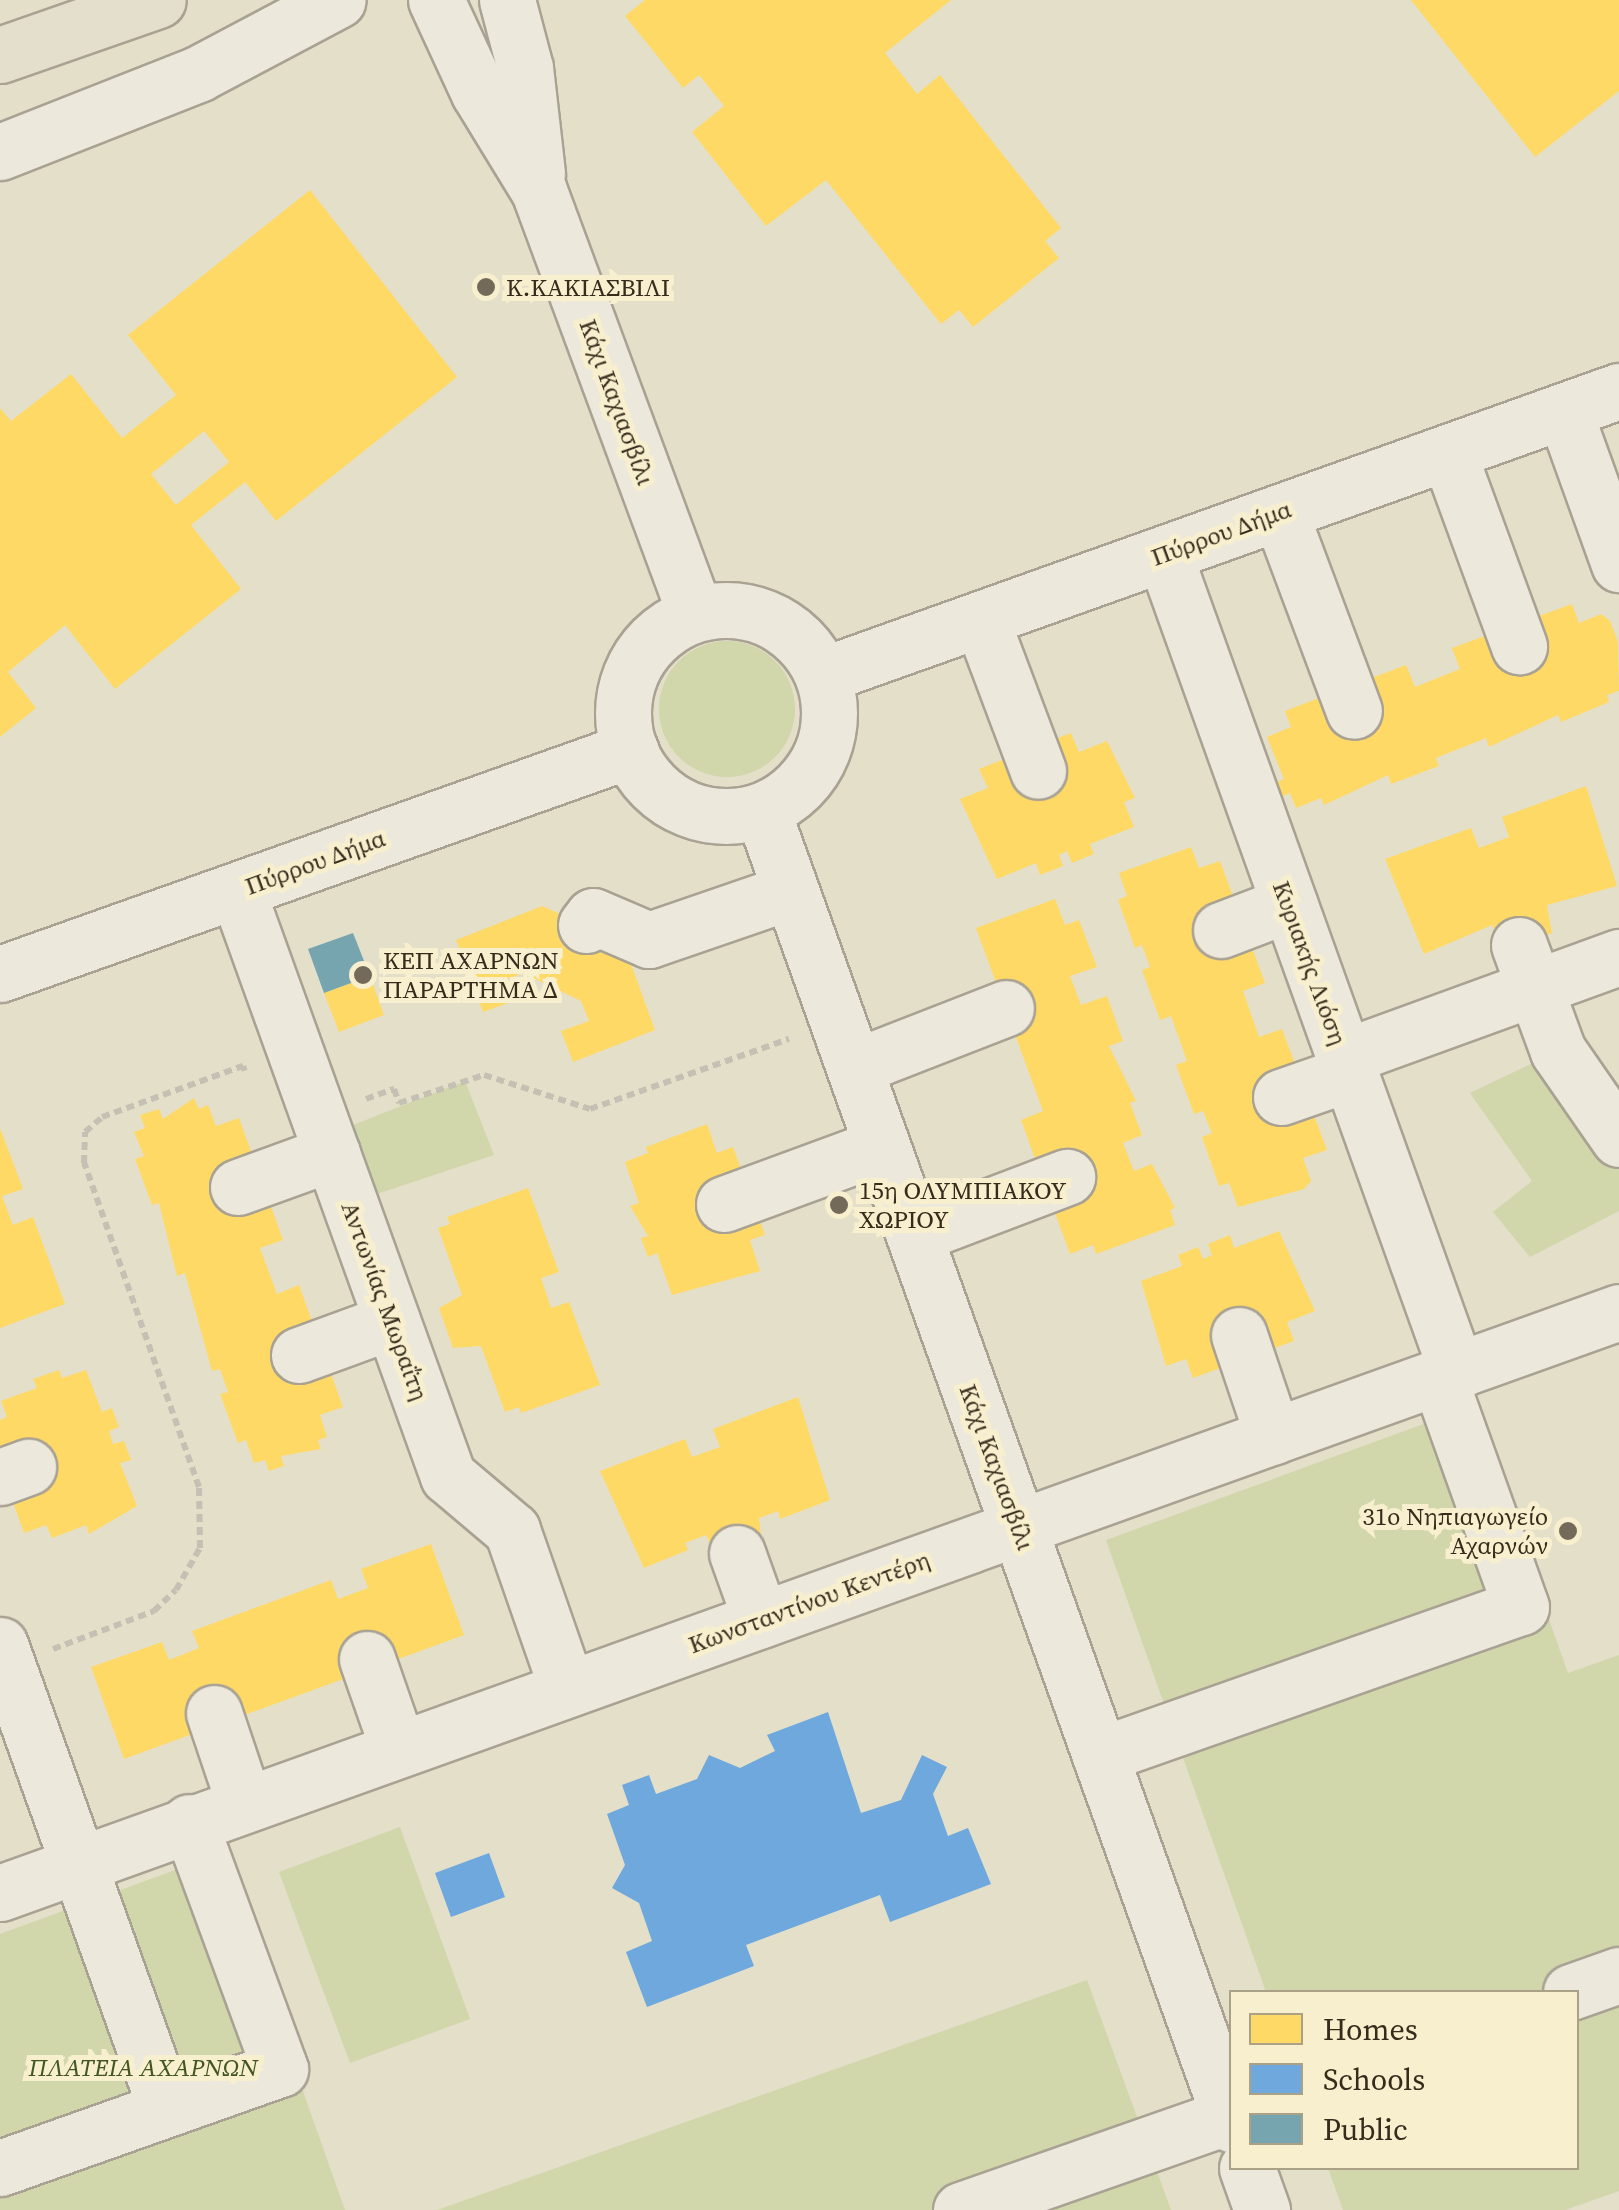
<!DOCTYPE html>
<html>
<head>
<meta charset="utf-8">
<style>
  body { margin:0 }
  #map { position:relative; width:1619px; height:2210px; overflow:hidden; background:#e4dfc9; font-family:"Source Serif 4",serif }
  div>[style] { position:absolute }
  [style*='--x'] { left:calc(var(--x)*1px); top:calc(var(--y)*1px); width:calc(var(--w)*1px); rotate:calc(var(--a)*1deg) }
  .green>* { inset:0; background:#d1d6ab }
  .round { border-radius:50% }
  .homes>* { inset:0; background:#ffd966 }
  .schools>* { inset:0; background:#6fa8dc }
  .public>* { inset:0; background:#76a5af }
  .path>* { height:6px; margin-top:-3px; transform-origin:0; background:repeating-linear-gradient(90deg,#c4c0b3 0 8px,transparent 0 13px) }
  .roads { filter:drop-shadow(2px 0 #a9a293) drop-shadow(-2px 0 #a9a293) drop-shadow(0 2px #a9a293) drop-shadow(0 -2px #a9a293) }
  .minor>* { height:55px; margin:-27.5px; padding:0 27.5px; transform-origin:27.5px; border-radius:27.5px; background:#ece8dc }
  .minor>.ring { margin:-27.5px; padding:0; box-sizing:content-box; background:none; border:55px solid #ece8dc; border-radius:50% }
  .major>* { height:55px; margin:-27.5px; padding:0 27.5px; transform-origin:27.5px; border-radius:27.5px; background:#e4dfcc }
  .dots>* { width:28px; height:28px; translate:-50% -50%; box-sizing:border-box; border:5px solid #f7efce; border-radius:50% }
  span { translate:-50% -50%; white-space:nowrap; text-align:center; line-height:1.15; -webkit-text-stroke:10px #f7efce; paint-order:stroke }
  .poi-label { font-size:25px; color:#372b1c }
  .left { translate:0 -50%; text-align:left }
  .right { translate:-100% -50%; text-align:right }
  .street-label { font-size:25px; color:#372b1c }
  .park-label { font-size:25px; color:#435521; font-style:italic }
  .legend { position:absolute; left:1229px; top:1990px; width:350px; height:180px; box-sizing:border-box; background:#f7efce; border:2px solid #aaa187; margin:0; padding:12px 18px; list-style:none; font-size:30px; color:#372b1c }
  .legend li { display:flex; align-items:center; gap:20px; height:50px }
  .legend b { width:50px; border:2px solid #aaa187 }
</style>
</head>
<body>
<div id="map">
  <div class="green">
    <i class="round" style="left:659px;top:641px;width:136px;height:136px"></i>
    <i style="clip-path:polygon(1552px 1054px,1619px 1156px,1619px 1211px,1530px 1257px,1493px 1212px,1532px 1181px,1470px 1093px)"></i>
    <i style="clip-path:polygon(465px 1081px,494px 1155px,374px 1195px,348px 1127px)"></i>
    <i style="clip-path:polygon(1473px 1406px,1568px 1673px,1619px 1655px,1619px 2191px,1565px 2210px,1343px 2210px,1328px 2168px,1576px 2168px,1576px 1992px,1266px 1992px,1106px 1540px)"></i>
    <i style="clip-path:polygon(400px 1827px,470px 2019px,350px 2063px,279px 1872px)"></i>
    <i style="clip-path:polygon(219px 1854px,345px 2210px,0 2210px,0 1934px)"></i>
    <i style="clip-path:polygon(1087px 1980px,1171px 2210px,437px 2210px)"></i>
  </div>
  <div class="homes">
    <i style="clip-path:polygon(645px 0,951px 0,885px 53px,917px 94px,940px 75px,1061px 228px,1045px 241px,1059px 258px,973px 327px,959px 310px,941px 324px,826px 180px,766px 226px,692px 132px,724px 106px,699px 75px,683px 88px,625px 16px)"></i>
    <i style="clip-path:polygon(1411px 0,1619px 0,1619px 91px,1535px 157px)"></i>
    <i style="clip-path:polygon(evenodd,310px 190px,457px 377px,276px 521px,245px 482px,191px 525px,241px 589px,115px 689px,65px 625px,8px 672px,36px 708px,0 737px,0 408px,11px 421px,71px 374px,122px 438px,176px 395px,128px 335px,310px 190px,204px 431px,229px 462px,176px 505px,151px 474px,204px 431px)"></i>
    <i style="clip-path:polygon(1572px 604px,1579px 623px,1601px 614px,1610px 621px,1618px 642px,1619px 691px,1607px 695px,1609px 702px,1561px 722px,1558px 715px,1489px 747px,1486px 738px,1436px 758px,1439px 766px,1391px 784px,1388px 775px,1324px 805px,1321px 798px,1296px 808px,1290px 793px,1277px 799px,1271px 785px,1284px 779px,1267px 737px,1291px 727px,1285px 711px,1406px 665px,1415px 687px,1460px 669px,1452px 648px)"></i>
    <i style="clip-path:polygon(1071px 733px,1079px 752px,1107px 741px,1135px 798px,1124px 802px,1134px 827px,1090px 844px,1094px 854px,1072px 863px,1067px 851px,1059px 855px,1063px 866px,1040px 875px,1036px 863px,997px 879px,960px 799px,988px 788px,979px 769px)"></i>
    <i style="clip-path:polygon(1586px 786px,1617px 886px,1547px 905px,1552px 933px,1507px 950px,1492px 925px,1424px 954px,1385px 859px,1471px 828px,1479px 848px,1509px 837px,1502px 817px)"></i>
    <i style="clip-path:polygon(1191px 847px,1199px 868px,1220px 861px,1265px 983px,1243px 991px,1259px 1037px,1282px 1029px,1327px 1150px,1303px 1158px,1311px 1181px,1304px 1189px,1238px 1207px,1229px 1183px,1219px 1186px,1202px 1137px,1212px 1133px,1203px 1111px,1194px 1114px,1176px 1065px,1187px 1061px,1171px 1016px,1160px 1020px,1142px 970px,1150px 967px,1142px 945px,1135px 948px,1118px 900px,1127px 896px,1119px 873px)"></i>
    <i style="clip-path:polygon(1055px 899px,1065px 925px,1079px 920px,1097px 967px,1070px 976px,1081px 1005px,1107px 996px,1123px 1041px,1109px 1046px,1136px 1101px,1130px 1103px,1142px 1135px,1123px 1143px,1134px 1171px,1152px 1164px,1175px 1208px,1170px 1210px,1175px 1225px,1096px 1254px,1093px 1245px,1070px 1254px,1021px 1120px,1043px 1111px,976px 928px)"></i>
    <i style="clip-path:polygon(542px 906px,623px 942px,655px 1030px,573px 1062px,561px 1031px,589px 1021px,581px 1001px,523px 973px,503px 981px,511px 1002px,483px 1012px,456px 940px)"></i>
    <i style="clip-path:polygon(370px 976px,384px 1015px,339px 1032px,324px 993px)"></i>
    <i style="clip-path:polygon(194px 1098px,199px 1109px,208px 1105px,216px 1126px,239px 1118px,283px 1240px,260px 1248px,277px 1294px,299px 1285px,343px 1407px,320px 1415px,327px 1437px,318px 1440px,321px 1449px,281px 1456px,284px 1466px,269px 1471px,265px 1460px,254px 1463px,246px 1440px,238px 1443px,220px 1394px,228px 1392px,220px 1369px,212px 1371px,185px 1273px,177px 1276px,159px 1203px,152px 1205px,135px 1159px,144px 1156px,134px 1132px,145px 1128px,140px 1115px,159px 1109px,163px 1119px)"></i>
    <i style="clip-path:polygon(707px 1124px,717px 1153px,733px 1147px,765px 1235px,750px 1240px,760px 1271px,672px 1295px,657px 1253px,648px 1257px,641px 1238px,648px 1236px,630px 1206px,639px 1203px,625px 1162px,648px 1153px,646px 1147px)"></i>
    <i style="clip-path:polygon(0 1128px,23px 1189px,2px 1196px,13px 1225px,33px 1217px,65px 1304px,0 1328px)"></i>
    <i style="clip-path:polygon(528px 1188px,559px 1272px,541px 1278px,551px 1308px,569px 1302px,600px 1385px,521px 1413px,519px 1407px,505px 1412px,481px 1346px,453px 1348px,439px 1308px,462px 1295px,438px 1228px,450px 1224px,447px 1217px)"></i>
    <i style="clip-path:polygon(1279px 1231px,1315px 1311px,1287px 1322px,1294px 1341px,1193px 1378px,1186px 1359px,1166px 1366px,1141px 1281px,1182px 1266px,1178px 1255px,1198px 1247px,1203px 1259px,1212px 1255px,1208px 1244px,1230px 1235px,1234px 1248px)"></i>
    <i style="clip-path:polygon(59px 1370px,62px 1378px,86px 1370px,102px 1412px,112px 1408px,119px 1427px,109px 1431px,113px 1444px,124px 1441px,131px 1460px,120px 1463px,137px 1506px,89px 1534px,86px 1525px,52px 1538px,46px 1525px,24px 1533px,0 1466px,0 1420px,7px 1417px,1px 1401px,37px 1388px,33px 1379px)"></i>
    <i style="clip-path:polygon(798px 1397px,830px 1500px,780px 1519px,778px 1511px,759px 1518px,762px 1544px,711px 1546px,706px 1535px,685px 1543px,688px 1550px,644px 1568px,600px 1471px,685px 1439px,692px 1457px,720px 1447px,713px 1429px)"></i>
    <i style="clip-path:polygon(431px 1544px,464px 1635px,124px 1759px,91px 1667px,162px 1642px,169px 1660px,199px 1648px,192px 1631px,331px 1580px,338px 1599px,368px 1588px,361px 1569px)"></i>
  </div>
  <div class="schools">
    <i style="clip-path:polygon(828px 1712px,861px 1813px,901px 1800px,922px 1755px,947px 1767px,933px 1794px,948px 1836px,968px 1828px,991px 1884px,890px 1922px,880px 1895px,746px 1945px,754px 1966px,647px 2007px,626px 1952px,652px 1941px,639px 1903px,612px 1888px,625px 1865px,607px 1814px,629px 1805px,622px 1785px,649px 1775px,656px 1794px,697px 1779px,709px 1755px,740px 1768px,775px 1751px,767px 1735px)"></i>
    <i style="clip-path:polygon(489px 1853px,505px 1897px,451px 1917px,435px 1873px)"></i>
  </div>
  <div class="public">
    <i style="clip-path:polygon(353px 933px,370px 976px,324px 993px,308px 949px)"></i>
  </div>
  <div class="path">
    <i style="--x:366;--y:1099;--w:30;--a:-20"></i>
    <i style="--x:394;--y:1089;--w:15;--a:70"></i>
    <i style="--x:399;--y:1103;--w:89;--a:-18.2"></i>
    <i style="--x:484;--y:1075;--w:111;--a:17.8"></i>
    <i style="--x:590;--y:1109;--w:211;--a:-19.4"></i>
    <i style="--x:53;--y:1649;--w:108;--a:-20.6"></i>
    <i style="--x:154;--y:1611;--w:30;--a:-44"></i>
    <i style="--x:176;--y:1590;--w:48;--a:-60.3"></i>
    <i style="--x:200;--y:1548;--w:61;--a:-90.9"></i>
    <i style="--x:199;--y:1487;--w:344;--a:-109.5"></i>
    <i style="--x:84;--y:1163;--w:31;--a:-88"></i>
    <i style="--x:85;--y:1132;--w:23;--a:-41"></i>
    <i style="--x:102;--y:1117;--w:150;--a:-19.9"></i>
    <i style="--x:243;--y:1066;--w:5;--a:68"></i>
  </div>
  <div class="roads">
    <div class="minor">
      <i style="--x:436;--y:0;--w:102;--a:65.2"></i>
      <i style="--x:479;--y:93;--w:115;--a:58.5"></i>
      <i style="--x:539;--y:191;--w:450;--a:69.7"></i>
      <i style="--x:507;--y:0;--w:70;--a:75.2"></i>
      <i style="--x:525;--y:68;--w:106;--a:83.5"></i>
      <i style="--x:0;--y:152;--w:213;--a:-21.5"></i>
      <i style="--x:198;--y:74;--w:158;--a:-27.9"></i>
      <i style="--x:1564;--y:411;--w:163;--a:70.2"></i>
      <i style="--x:1448;--y:452;--w:207;--a:69.9"></i>
      <i style="--x:1280;--y:513;--w:211;--a:69.5"></i>
      <i style="--x:1164;--y:554;--w:869;--a:70.29"></i>
      <i class="ring" style="left:623px;top:610px;width:151px;height:151px"></i>
      <i style="--x:981;--y:619;--w:162;--a:69.4"></i>
      <i style="--x:823;--y:675;--w:845;--a:-19.64"></i>
      <i style="--x:762;--y:810;--w:1396;--a:70.32"></i>
      <i style="--x:237;--y:890;--w:623;--a:70.2"></i>
      <i style="--x:448;--y:1476;--w:84;--a:40.2"></i>
      <i style="--x:512;--y:1530;--w:167;--a:70.8"></i>
      <i style="--x:586;--y:925;--w:11;--a:-52"></i>
      <i style="--x:593;--y:916;--w:61;--a:23.2"></i>
      <i style="--x:649;--y:940;--w:150;--a:-19"></i>
      <i style="--x:1221;--y:930;--w:73;--a:-20.9"></i>
      <i style="--x:1519;--y:945;--w:113;--a:69.8"></i>
      <i style="--x:1558;--y:1051;--w:107;--a:55.3"></i>
      <i style="--x:0;--y:974;--w:669;--a:-19.57"></i>
      <i style="--x:1344;--y:1057;--w:293;--a:-20"></i>
      <i style="--x:855;--y:1067;--w:162;--a:-21.3"></i>
      <i style="--x:1281;--y:1097;--w:73;--a:-19.2"></i>
      <i style="--x:238;--y:1187;--w:100;--a:-19.9"></i>
      <i style="--x:724;--y:1204;--w:168;--a:-20.2"></i>
      <i style="--x:914;--y:1235;--w:164;--a:-20.8"></i>
      <i style="--x:1239;--y:1335;--w:107;--a:71.4"></i>
      <i style="--x:299;--y:1355;--w:99;--a:-20.1"></i>
      <i style="--x:0;--y:1477;--w:30;--a:-20"></i>
      <i style="--x:737;--y:1553;--w:71;--a:70.3"></i>
      <i style="--x:0;--y:1645;--w:493;--a:70.3"></i>
      <i style="--x:367;--y:1659;--w:94;--a:70.8"></i>
      <i style="--x:214;--y:1713;--w:94;--a:71.4"></i>
      <i style="--x:1100;--y:1755;--w:446;--a:-19.4"></i>
      <i style="--x:1521;--y:1607;--w:243;--a:-109.7"></i>
      <i style="--x:0;--y:1893;--w:1720;--a:-19.74"></i>
      <i style="--x:1571;--y:1992;--w:51;--a:-19.5"></i>
      <i style="--x:0;--y:2168;--w:297;--a:-19.5"></i>
      <i style="--x:280;--y:2069;--w:263;--a:-110.2"></i>
      <i style="--x:1247;--y:2168;--w:45;--a:70.3"></i>
      <i style="--x:961;--y:2210;--w:287;--a:-19.3"></i>
    </div>
    <div class="major">
      <i style="--x:0;--y:55;--w:167;--a:-19.2"></i>
    </div>
  </div>
  <div class="dots">
    <i style="left:486px;top:287px;background:#746a59"></i>
    <i style="left:363px;top:975px;background:#746a59"></i>
    <i style="left:839px;top:1205px;background:#746a59"></i>
    <i style="left:1568px;top:1531px;background:#746a59"></i>
  </div>
  <div class="poi-label">
    <span class="left" style="left:506px;top:287px">Κ.ΚΑΚΙΑΣΒΙΛΙ</span>
    <span class="left" style="left:383px;top:975px">ΚΕΠ ΑΧΑΡΝΩΝ<br>ΠΑΡΑΡΤΗΜΑ Δ</span>
    <span class="left" style="left:859px;top:1205px">15η ΟΛΥΜΠΙΑΚΟΥ<br>ΧΩΡΙΟΥ</span>
    <span class="right" style="left:1548px;top:1531px">31ο Νηπιαγωγείο<br>Αχαρνών</span>
  </div>
  <div class="street-label">
    <span style="left:617px;top:402px;rotate:70deg">Κάχι Καχιασβίλι</span>
    <span style="left:1221px;top:533px;rotate:-20deg">Πύρρου Δήμα</span>
    <span style="left:315px;top:862px;rotate:-20deg">Πύρρου Δήμα</span>
    <span style="left:1310px;top:963px;rotate:70deg">Κυριακής Λιόση</span>
    <span style="left:385px;top:1301px;rotate:70deg">Αντωνίας Μωραΐτη</span>
    <span style="left:997px;top:1467px;rotate:70deg">Κάχι Καχιασβίλι</span>
    <span style="left:809px;top:1602px;rotate:-20deg">Κωνσταντίνου Κεντέρη</span>
  </div>
  <div class="park-label">
    <span style="left:143px;top:2067px">ΠΛΑΤΕΙΑ ΑΧΑΡΝΩΝ</span>
  </div>
  <ul class="legend">
  <li><b style="height:28px;background:#ffd966"></b>Homes</li>
  <li><b style="height:28px;background:#6fa8dc"></b>Schools</li>
  <li><b style="height:28px;background:#76a5af"></b>Public</li>
  </ul>
</div>
</body>
</html>
